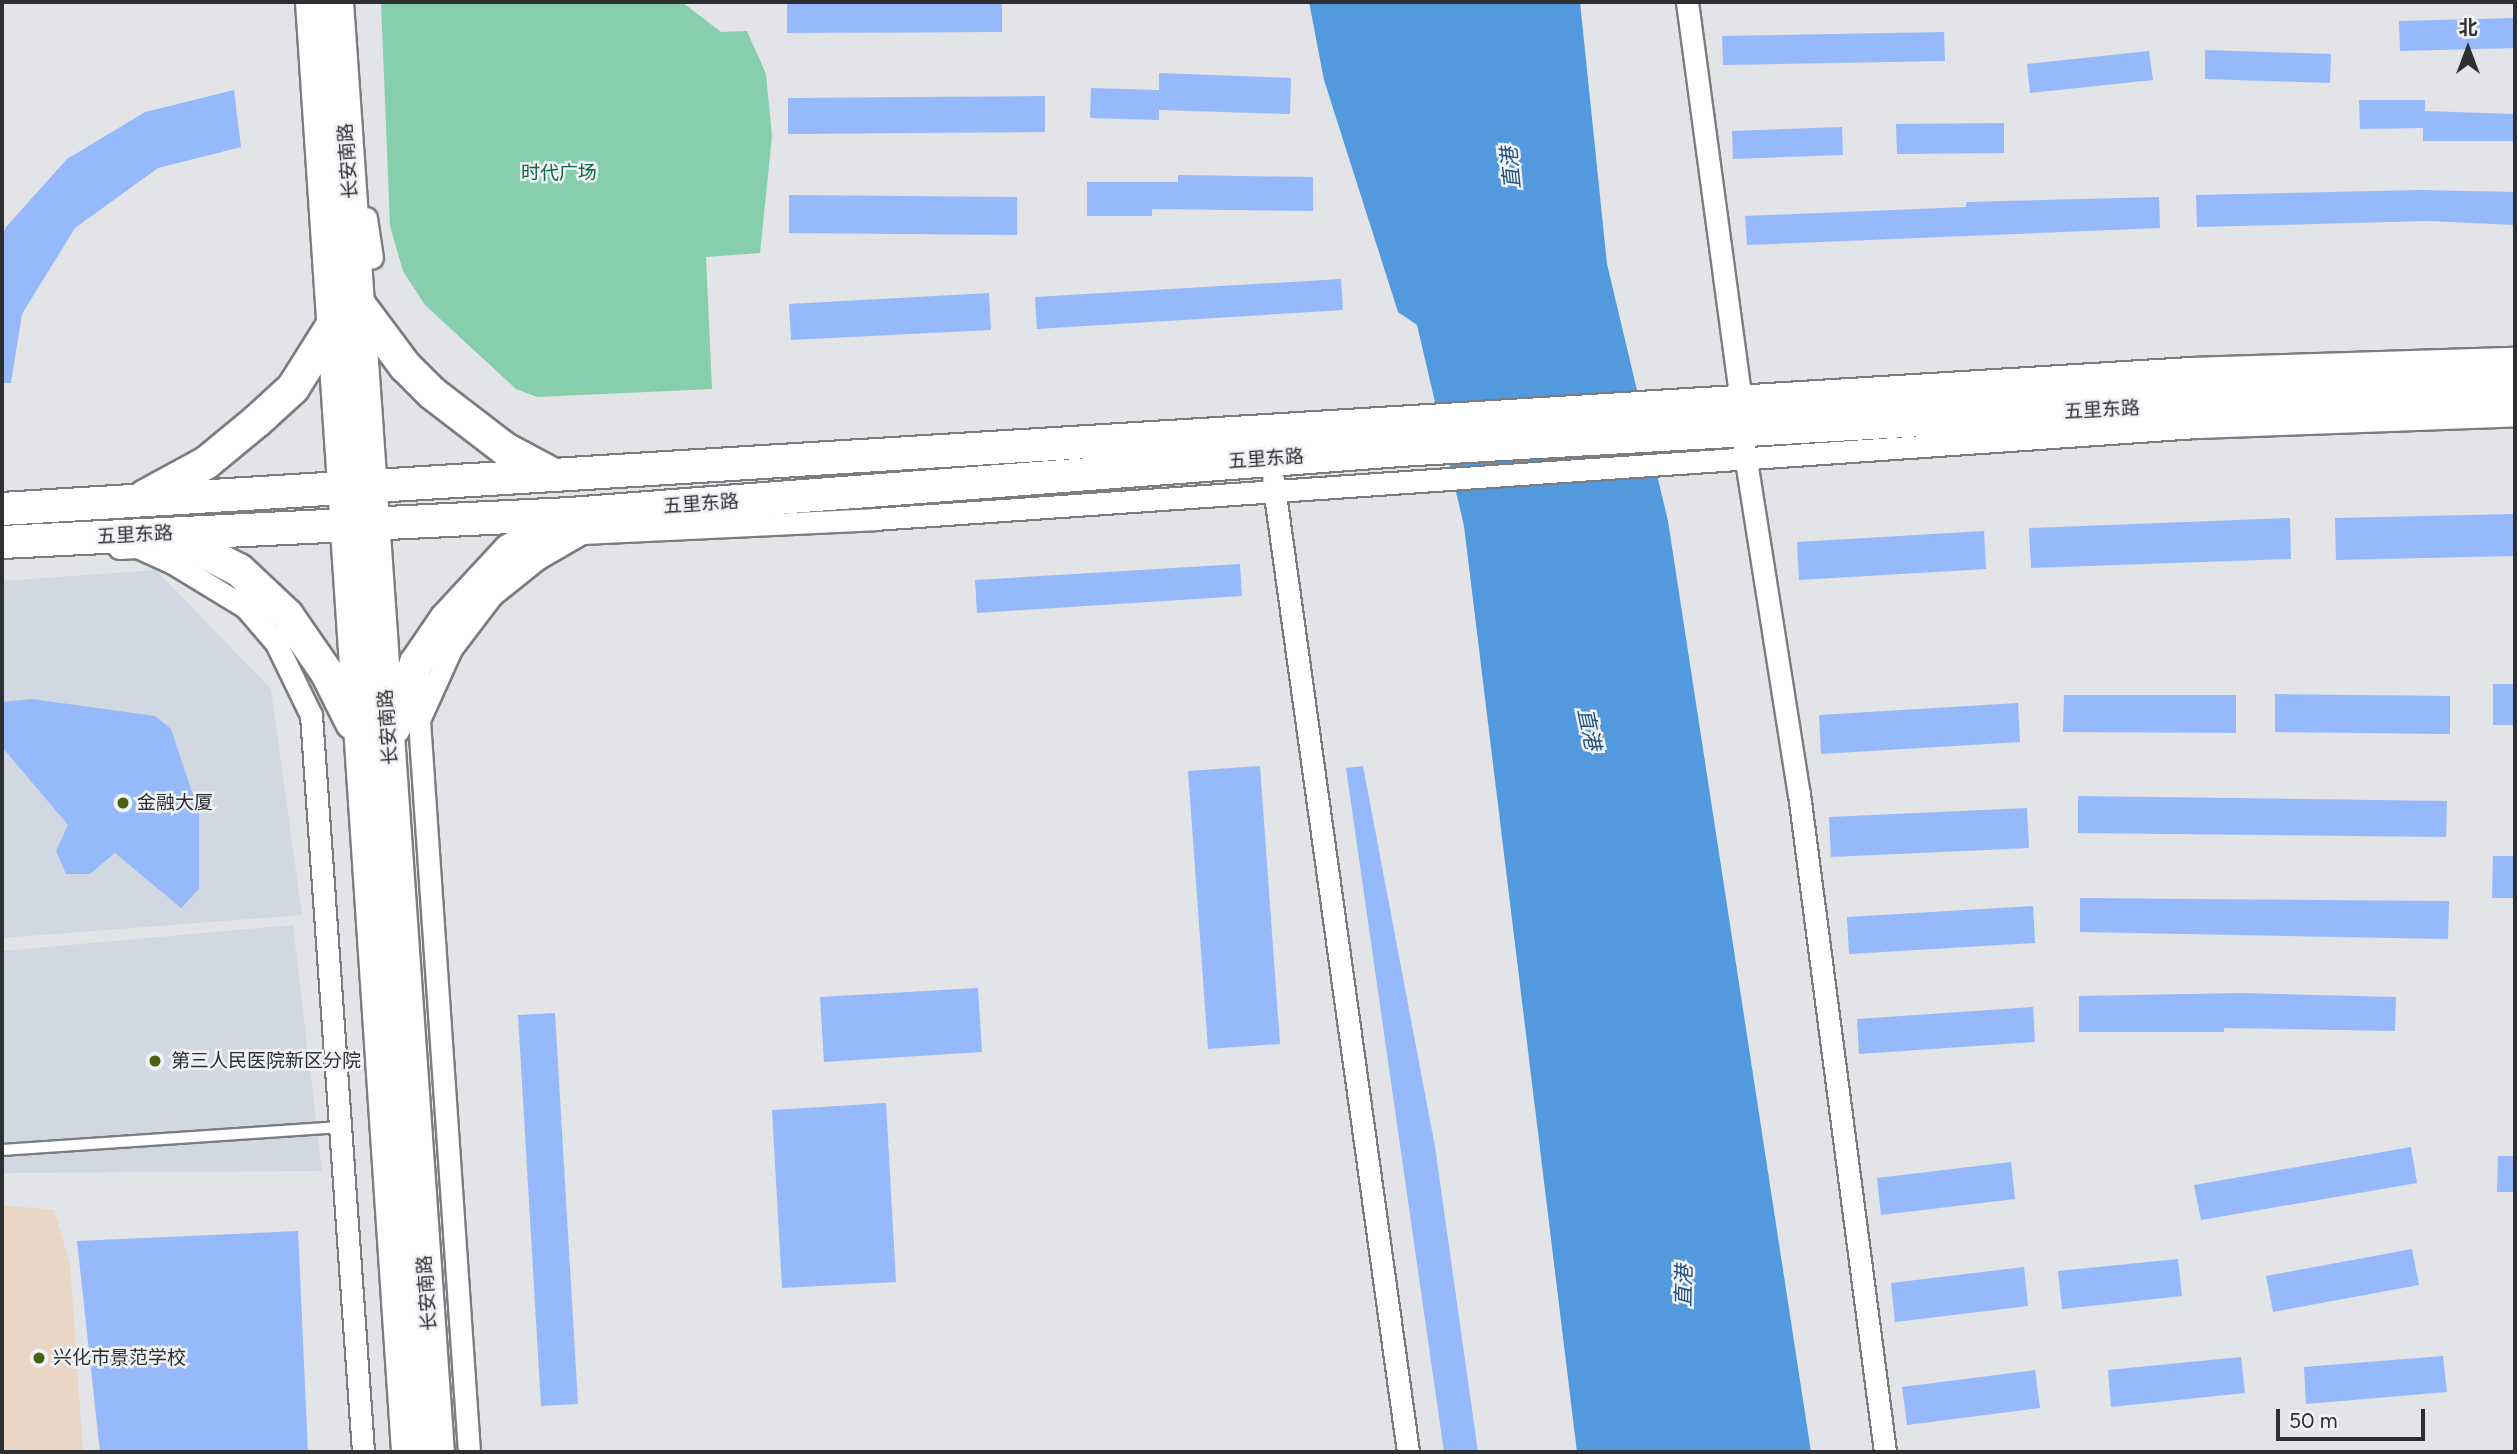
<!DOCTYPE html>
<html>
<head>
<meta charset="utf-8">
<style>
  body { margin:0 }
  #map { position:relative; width:2517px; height:1454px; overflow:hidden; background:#e2e4e8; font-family:Figtree,"Noto Sans SC",sans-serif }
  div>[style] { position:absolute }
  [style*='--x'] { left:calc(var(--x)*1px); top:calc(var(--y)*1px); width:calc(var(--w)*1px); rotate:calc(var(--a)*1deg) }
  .built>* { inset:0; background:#d2d8e1 }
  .education>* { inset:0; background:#ead6c7 }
  .green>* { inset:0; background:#86ceac }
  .water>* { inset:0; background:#5299de }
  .building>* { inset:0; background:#95b9fa }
  .roads { filter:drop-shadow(2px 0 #7b7d80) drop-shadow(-2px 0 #7b7d80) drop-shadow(0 2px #7b7d80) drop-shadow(0 -2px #7b7d80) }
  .service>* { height:10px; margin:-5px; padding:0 5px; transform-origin:5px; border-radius:5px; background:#fff }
  .minor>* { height:21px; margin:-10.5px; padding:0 10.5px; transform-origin:10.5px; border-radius:10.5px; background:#fff }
  .primary>* { height:32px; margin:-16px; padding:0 16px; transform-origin:16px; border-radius:16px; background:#fff }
  .dots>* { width:19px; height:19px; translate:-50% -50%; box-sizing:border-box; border:4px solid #f0f2f5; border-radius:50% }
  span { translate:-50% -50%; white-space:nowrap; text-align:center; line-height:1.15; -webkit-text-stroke:5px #f0f2f5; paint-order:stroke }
  .street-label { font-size:19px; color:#2e2f30 }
  .park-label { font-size:19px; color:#0c6748 }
  .poi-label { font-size:19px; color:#2e2f30 }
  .left { translate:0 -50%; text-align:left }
  .water-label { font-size:21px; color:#1f507e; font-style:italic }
  .frame { position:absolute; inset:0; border:4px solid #2e2f30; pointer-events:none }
  .north { position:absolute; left:2433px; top:14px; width:70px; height:70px; -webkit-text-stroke:5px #f0f2f5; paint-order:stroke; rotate:0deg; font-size:19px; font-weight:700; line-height:28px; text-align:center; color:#2e2f30 }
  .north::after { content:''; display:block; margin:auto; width:24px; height:32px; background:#2e2f30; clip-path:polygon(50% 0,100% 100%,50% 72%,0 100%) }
  .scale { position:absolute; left:2276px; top:1409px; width:149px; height:32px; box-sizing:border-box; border:4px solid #2e2f30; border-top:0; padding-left:9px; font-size:21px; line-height:24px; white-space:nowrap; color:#2e2f30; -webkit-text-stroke:5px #f0f2f5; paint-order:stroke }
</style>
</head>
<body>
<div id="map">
  <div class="built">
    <i style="clip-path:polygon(156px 570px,271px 689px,302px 915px,2px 938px,2px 581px)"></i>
    <i style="clip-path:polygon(293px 925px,322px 1171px,2px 1173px,2px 951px)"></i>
  </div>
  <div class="education">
    <i style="clip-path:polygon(2px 1205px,54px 1210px,70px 1264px,83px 1452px,2px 1452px)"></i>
  </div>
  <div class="green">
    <i style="clip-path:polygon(381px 2px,682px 2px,721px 32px,747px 31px,766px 74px,772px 136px,760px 253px,706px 257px,712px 389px,537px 397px,516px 389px,425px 305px,403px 271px,390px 226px)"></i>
  </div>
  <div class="water">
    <i style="clip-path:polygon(1309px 2px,1580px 2px,1607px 264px,1668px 521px,1811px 1452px,1577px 1452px,1464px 526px,1417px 325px,1398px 312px,1324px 80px)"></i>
  </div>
  <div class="building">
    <i style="clip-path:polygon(787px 2px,1002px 2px,1002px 32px,787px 33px)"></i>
    <i style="clip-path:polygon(2515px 18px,2515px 48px,2400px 51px,2399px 21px)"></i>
    <i style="clip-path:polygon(1944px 32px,1945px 61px,1723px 65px,1722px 36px)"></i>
    <i style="clip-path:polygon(2205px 50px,2331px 54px,2330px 83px,2205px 79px)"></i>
    <i style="clip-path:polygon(2149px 51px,2153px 80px,2030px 93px,2027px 64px)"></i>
    <i style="clip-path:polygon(1159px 73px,1291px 78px,1290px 114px,1159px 110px,1159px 120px,1090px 118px,1091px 88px,1159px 90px)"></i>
    <i style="clip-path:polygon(234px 90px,241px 147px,158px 168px,75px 228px,22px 314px,11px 383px,2px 383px,2px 236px,6px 227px,67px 159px,145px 112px)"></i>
    <i style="clip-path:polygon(1045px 96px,1045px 132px,788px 134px,788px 98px)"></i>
    <i style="clip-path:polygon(2359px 100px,2425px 100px,2425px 111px,2515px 114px,2515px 141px,2423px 141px,2423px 128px,2360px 129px)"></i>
    <i style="clip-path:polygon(2004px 123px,2004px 153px,1897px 154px,1896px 124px)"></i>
    <i style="clip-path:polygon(1842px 127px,1843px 155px,1733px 159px,1732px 131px)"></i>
    <i style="clip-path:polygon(1178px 175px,1313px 177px,1313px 211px,1152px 209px,1152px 216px,1087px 216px,1087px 182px,1178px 182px)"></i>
    <i style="clip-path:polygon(2421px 190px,2515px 192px,2515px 225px,2428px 221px,2197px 227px,2196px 195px)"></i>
    <i style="clip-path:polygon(789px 195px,1017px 197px,1017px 235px,789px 233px)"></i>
    <i style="clip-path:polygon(2159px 197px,2160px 228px,1747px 245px,1745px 216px,1966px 207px,1966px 202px)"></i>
    <i style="clip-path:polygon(1341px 279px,1343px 310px,1037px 329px,1035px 297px)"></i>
    <i style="clip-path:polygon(989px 293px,991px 330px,791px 340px,789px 304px)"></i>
    <i style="clip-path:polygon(2515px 514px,2515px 556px,2336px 560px,2335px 518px)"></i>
    <i style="clip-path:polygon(2290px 518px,2291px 559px,2031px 568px,2029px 528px)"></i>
    <i style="clip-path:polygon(1984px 531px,1986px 569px,1799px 580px,1797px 542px)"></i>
    <i style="clip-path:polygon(1240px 564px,1242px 596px,977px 613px,975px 580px)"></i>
    <i style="clip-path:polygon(2493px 684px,2515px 684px,2515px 725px,2493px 725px)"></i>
    <i style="clip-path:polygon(2275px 694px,2450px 696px,2450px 734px,2275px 732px)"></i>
    <i style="clip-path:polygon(2064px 695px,2236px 695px,2236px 733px,2063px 732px)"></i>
    <i style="clip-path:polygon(32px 699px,155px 716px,171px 729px,199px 813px,199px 889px,181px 908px,115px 853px,90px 874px,66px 874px,56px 851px,68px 825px,2px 747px,2px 702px)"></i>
    <i style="clip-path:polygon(2018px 703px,2020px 742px,1821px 754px,1819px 715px)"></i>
    <i style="clip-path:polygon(1260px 766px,1280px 1044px,1208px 1049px,1188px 771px)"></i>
    <i style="clip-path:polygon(1363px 766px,1435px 1147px,1478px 1452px,1444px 1452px,1346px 768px)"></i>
    <i style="clip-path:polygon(2078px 796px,2447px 801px,2446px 837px,2078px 833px)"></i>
    <i style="clip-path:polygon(2027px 808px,2029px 848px,1831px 857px,1829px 817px)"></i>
    <i style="clip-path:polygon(2493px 856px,2515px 856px,2515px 898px,2492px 898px)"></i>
    <i style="clip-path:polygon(2080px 898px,2449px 901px,2448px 939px,2080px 932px)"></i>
    <i style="clip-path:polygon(2033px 906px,2035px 943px,1849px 954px,1847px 917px)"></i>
    <i style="clip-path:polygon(978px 988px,982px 1052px,824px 1062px,820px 997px)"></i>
    <i style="clip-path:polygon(2242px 993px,2396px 997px,2395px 1031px,2224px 1028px,2224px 1032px,2079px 1032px,2079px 996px)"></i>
    <i style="clip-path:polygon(2033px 1007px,2035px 1042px,1859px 1054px,1857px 1019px)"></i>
    <i style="clip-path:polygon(555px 1013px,578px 1404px,541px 1406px,518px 1015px)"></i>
    <i style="clip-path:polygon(886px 1103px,896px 1282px,782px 1288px,772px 1110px)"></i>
    <i style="clip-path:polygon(2411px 1147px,2417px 1183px,2201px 1220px,2194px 1185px)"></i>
    <i style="clip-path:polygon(2498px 1156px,2515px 1156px,2515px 1192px,2497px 1192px)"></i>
    <i style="clip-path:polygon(2011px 1162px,2015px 1199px,1881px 1215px,1877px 1178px)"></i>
    <i style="clip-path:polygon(298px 1231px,308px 1452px,100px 1452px,77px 1241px)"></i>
    <i style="clip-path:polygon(2412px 1249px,2419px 1285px,2273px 1312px,2266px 1276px)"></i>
    <i style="clip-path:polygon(2178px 1259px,2182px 1296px,2062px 1309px,2058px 1271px)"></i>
    <i style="clip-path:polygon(2024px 1267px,2028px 1306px,1895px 1322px,1891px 1283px)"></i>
    <i style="clip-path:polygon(2443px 1356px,2447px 1392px,2306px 1404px,2304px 1367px)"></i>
    <i style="clip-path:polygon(2241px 1357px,2245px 1393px,2111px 1407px,2108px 1370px)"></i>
    <i style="clip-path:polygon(2035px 1370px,2040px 1408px,1907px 1425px,1902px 1387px)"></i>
  </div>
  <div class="roads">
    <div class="service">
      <i style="--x:2;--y:1150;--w:338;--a:-3.9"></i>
    </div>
    <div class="minor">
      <i style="--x:1687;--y:2;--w:405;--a:82.3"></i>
      <i style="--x:366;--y:218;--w:40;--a:81.5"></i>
      <i style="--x:1744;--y:448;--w:350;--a:81"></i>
      <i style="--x:1799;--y:794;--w:664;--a:82.55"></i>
      <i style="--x:1273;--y:480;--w:981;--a:82.09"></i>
      <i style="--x:119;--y:548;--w:18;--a:-3"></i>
      <i style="--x:137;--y:547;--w:37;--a:24"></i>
      <i style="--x:171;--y:562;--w:87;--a:31.3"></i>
      <i style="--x:245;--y:607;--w:48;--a:49.3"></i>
      <i style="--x:276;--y:643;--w:80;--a:64.1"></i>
      <i style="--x:311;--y:715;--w:739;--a:85.96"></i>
      <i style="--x:469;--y:1452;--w:734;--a:-93.91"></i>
      <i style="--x:419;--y:720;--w:78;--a:-65.7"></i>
      <i style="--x:451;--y:649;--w:68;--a:-52.8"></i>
      <i style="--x:492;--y:595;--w:58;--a:-38.7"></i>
      <i style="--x:537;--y:559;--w:52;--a:-30"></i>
      <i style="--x:582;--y:533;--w:292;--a:-2.7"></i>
      <i style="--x:874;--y:519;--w:1324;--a:-3.98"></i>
      <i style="--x:2195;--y:427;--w:320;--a:-2.1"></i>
    </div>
    <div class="primary">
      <i style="--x:312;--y:2;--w:1453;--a:86.21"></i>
      <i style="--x:337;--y:2;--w:1454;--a:86.02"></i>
      <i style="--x:358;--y:303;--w:79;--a:53.3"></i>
      <i style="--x:405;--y:366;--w:38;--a:45"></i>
      <i style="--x:432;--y:393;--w:92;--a:37.5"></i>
      <i style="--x:505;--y:449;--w:55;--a:28"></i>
      <i style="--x:145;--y:496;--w:69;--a:-28.4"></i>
      <i style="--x:206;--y:463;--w:66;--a:-39.5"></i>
      <i style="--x:257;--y:421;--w:49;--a:-42.5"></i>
      <i style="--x:293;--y:388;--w:73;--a:-57.8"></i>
      <i style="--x:2;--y:509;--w:2193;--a:-3.53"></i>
      <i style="--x:2191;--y:374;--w:324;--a:-1.8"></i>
      <i style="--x:173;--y:536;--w:74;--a:27.3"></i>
      <i style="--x:239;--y:570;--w:66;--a:43.2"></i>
      <i style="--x:287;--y:615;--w:70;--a:55.4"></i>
      <i style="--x:327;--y:673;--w:56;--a:63.4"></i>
      <i style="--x:2;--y:542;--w:569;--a:-2.82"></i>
      <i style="--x:570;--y:514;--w:831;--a:-4.41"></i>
      <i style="--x:1399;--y:450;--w:803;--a:-3.28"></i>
      <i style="--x:2201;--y:404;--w:314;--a:-2"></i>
      <i style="--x:394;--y:728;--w:69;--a:-71.3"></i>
      <i style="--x:416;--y:663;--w:53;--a:-55.7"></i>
      <i style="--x:446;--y:619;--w:93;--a:-47.2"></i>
      <i style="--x:509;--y:551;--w:69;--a:-31.4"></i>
    </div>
  </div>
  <div class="dots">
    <i style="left:123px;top:803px;background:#466111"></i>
    <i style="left:155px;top:1061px;background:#466111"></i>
    <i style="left:39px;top:1358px;background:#466111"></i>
  </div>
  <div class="street-label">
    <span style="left:348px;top:161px;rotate:-94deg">长安南路</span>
    <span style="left:2102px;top:410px;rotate:-3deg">五里东路</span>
    <span style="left:1266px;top:459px;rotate:-4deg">五里东路</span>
    <span style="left:701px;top:504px;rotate:-4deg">五里东路</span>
    <span style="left:135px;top:535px;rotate:-3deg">五里东路</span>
    <span style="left:388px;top:727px;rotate:-94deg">长安南路</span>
    <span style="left:427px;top:1293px;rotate:-94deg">长安南路</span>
  </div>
  <div class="park-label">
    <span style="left:559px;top:173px">时代广场</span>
  </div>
  <div class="poi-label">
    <span class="left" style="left:137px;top:803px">金融大厦</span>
    <span class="left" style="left:171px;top:1061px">第三人民医院新区分院</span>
    <span class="left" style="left:53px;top:1358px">兴化市景范学校</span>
  </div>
  <div class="water-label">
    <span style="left:1511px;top:168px;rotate:-96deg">直港</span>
    <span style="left:1589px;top:729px;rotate:78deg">直港</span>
    <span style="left:1684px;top:1286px;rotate:-89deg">直港</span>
  </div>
  <div class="frame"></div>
  <div class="north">北</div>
  <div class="scale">50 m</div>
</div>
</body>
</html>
